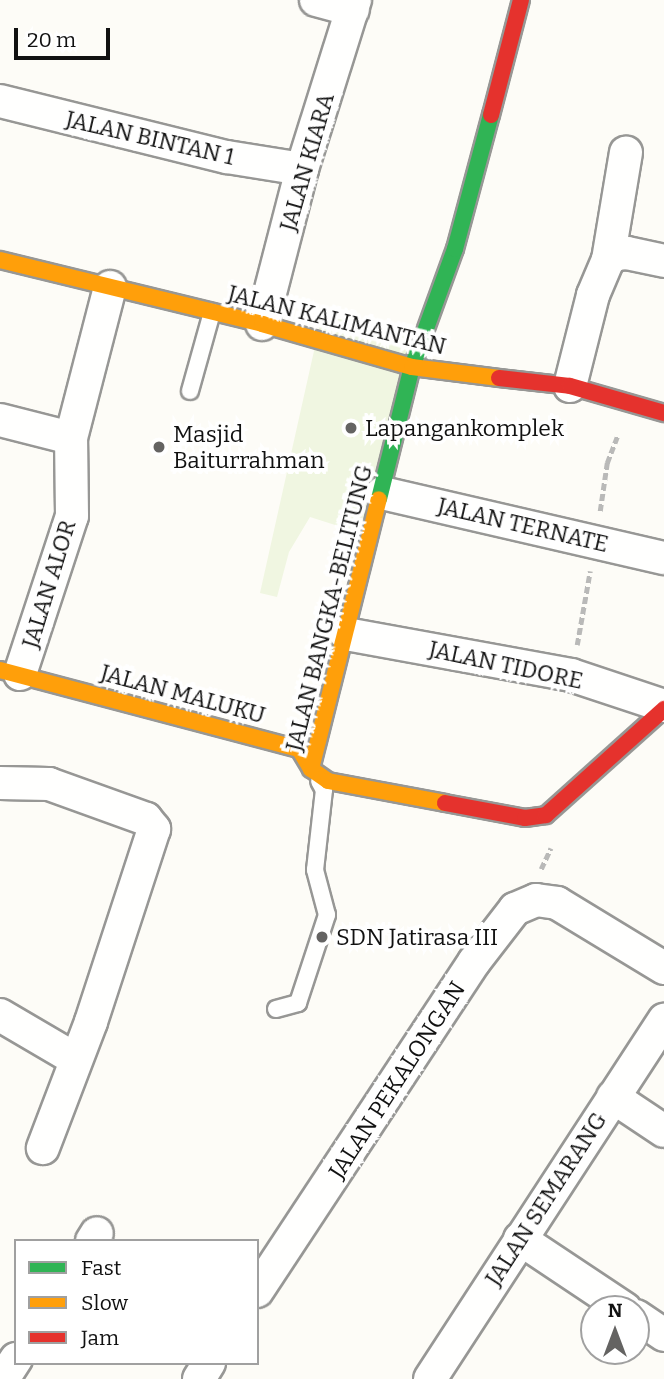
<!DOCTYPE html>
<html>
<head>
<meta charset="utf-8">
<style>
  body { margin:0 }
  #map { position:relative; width:664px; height:1379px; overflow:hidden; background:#fdfcf7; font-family:Bitter,serif }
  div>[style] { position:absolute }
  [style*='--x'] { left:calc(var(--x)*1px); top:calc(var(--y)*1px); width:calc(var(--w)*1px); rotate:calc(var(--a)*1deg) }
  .pitch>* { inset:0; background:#f0f6e1 }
  .path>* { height:4.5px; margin-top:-2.25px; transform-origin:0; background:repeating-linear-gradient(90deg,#b9b9b8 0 7px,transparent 0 10.5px) }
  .roads { filter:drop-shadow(2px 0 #979795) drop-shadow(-2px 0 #979795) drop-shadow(0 2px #979795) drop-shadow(0 -2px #979795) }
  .lane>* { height:16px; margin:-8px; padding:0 8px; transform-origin:8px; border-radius:8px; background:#fffffe }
  .street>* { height:32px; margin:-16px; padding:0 16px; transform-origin:16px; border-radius:16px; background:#fffffe }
  .fast>* { height:16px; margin:-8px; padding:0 8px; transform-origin:8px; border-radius:8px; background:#30b455 }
  .slow>* { height:16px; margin:-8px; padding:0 8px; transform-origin:8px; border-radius:8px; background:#ff9f0a }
  .jam>* { height:16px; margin:-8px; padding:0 8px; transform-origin:8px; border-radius:8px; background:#e5322d }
  .dots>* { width:19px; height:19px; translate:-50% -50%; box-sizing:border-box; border:4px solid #fff; border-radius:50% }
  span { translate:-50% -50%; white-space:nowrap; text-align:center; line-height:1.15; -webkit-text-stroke:7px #fff; paint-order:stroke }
  .street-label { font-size:23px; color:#111 }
  .poi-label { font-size:23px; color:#111 }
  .left { translate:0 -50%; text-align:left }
  .legend { position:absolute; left:14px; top:1239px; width:245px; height:126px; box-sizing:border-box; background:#fff; border:2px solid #a0a0a0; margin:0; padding:9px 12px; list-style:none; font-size:21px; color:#111 }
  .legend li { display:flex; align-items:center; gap:14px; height:35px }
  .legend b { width:35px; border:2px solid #a0a0a0 }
  .north { position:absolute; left:580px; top:1295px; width:70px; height:70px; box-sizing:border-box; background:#fff; border:2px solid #a0a0a0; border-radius:50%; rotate:0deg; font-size:19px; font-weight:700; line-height:28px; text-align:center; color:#111 }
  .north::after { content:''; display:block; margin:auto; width:24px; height:32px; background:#646362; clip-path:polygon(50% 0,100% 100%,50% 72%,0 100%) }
  .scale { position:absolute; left:14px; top:28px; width:96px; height:32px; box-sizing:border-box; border:4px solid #111; border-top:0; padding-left:9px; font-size:21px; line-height:24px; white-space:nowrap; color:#111; -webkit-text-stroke:5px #fff; paint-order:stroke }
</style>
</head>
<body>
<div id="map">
  <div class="pitch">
    <i style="clip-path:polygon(322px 315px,427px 339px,376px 538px,310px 517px,289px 552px,277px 597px,260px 593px)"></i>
  </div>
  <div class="path">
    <i style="--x:600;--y:511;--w:49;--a:-81.7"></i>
    <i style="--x:607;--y:463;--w:30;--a:-69"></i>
    <i style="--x:577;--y:645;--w:75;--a:-80"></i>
    <i style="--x:541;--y:869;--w:23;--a:-65"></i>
  </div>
  <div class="roads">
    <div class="lane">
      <i style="--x:190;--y:391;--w:82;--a:-74.4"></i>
      <i style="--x:276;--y:1009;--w:23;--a:-15"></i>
      <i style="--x:298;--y:1003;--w:93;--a:-71.8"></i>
      <i style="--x:327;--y:915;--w:47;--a:-104.9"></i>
      <i style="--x:315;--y:870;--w:81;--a:-83.6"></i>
      <i style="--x:324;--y:790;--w:10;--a:-119"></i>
    </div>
    <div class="street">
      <i style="--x:316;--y:0;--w:38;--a:15"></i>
      <i style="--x:0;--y:101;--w:234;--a:13.9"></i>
      <i style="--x:227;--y:157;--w:76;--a:9.1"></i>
      <i style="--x:608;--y:260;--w:109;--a:-80.5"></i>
      <i style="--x:262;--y:324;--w:160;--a:-75.5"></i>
      <i style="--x:302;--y:169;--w:177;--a:-72.6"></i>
      <i style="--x:570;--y:386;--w:94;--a:-75.8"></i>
      <i style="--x:593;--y:295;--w:38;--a:-67"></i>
      <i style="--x:608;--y:260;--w:10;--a:-37"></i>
      <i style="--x:616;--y:254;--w:11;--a:-5"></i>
      <i style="--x:627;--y:253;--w:38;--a:12"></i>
      <i style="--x:0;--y:420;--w:73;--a:14.2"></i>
      <i style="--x:382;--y:493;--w:289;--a:13"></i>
      <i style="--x:346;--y:634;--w:229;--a:10.3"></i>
      <i style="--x:571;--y:675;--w:98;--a:18.4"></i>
      <i style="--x:20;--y:674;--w:166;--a:-71.8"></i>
      <i style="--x:72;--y:516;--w:78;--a:-90.7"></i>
      <i style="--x:71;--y:438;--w:156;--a:-75.5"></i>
      <i style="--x:0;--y:783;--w:49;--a:1.2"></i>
      <i style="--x:49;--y:784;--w:103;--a:19.8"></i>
      <i style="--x:146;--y:819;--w:13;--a:51"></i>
      <i style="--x:154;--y:829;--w:203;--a:108.1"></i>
      <i style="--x:91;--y:1022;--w:135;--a:110.9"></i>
      <i style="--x:0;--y:1015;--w:87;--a:30.4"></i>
      <i style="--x:613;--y:1097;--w:61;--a:33.7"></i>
      <i style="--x:520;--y:1239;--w:126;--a:33.7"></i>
      <i style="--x:92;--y:1241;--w:9;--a:-58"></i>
      <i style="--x:257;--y:1291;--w:394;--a:-56.6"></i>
      <i style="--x:474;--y:962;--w:67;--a:-52.3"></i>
      <i style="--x:515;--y:909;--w:23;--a:-23"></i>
      <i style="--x:536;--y:900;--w:21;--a:8"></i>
      <i style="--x:557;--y:903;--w:125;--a:31.3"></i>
      <i style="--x:636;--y:1316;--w:34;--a:34"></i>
      <i style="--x:3;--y:1379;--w:24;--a:-57"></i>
      <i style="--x:199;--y:1379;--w:19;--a:-58"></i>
      <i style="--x:430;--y:1379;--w:429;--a:-56.9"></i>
    </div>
    <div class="fast">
      <i style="--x:379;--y:499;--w:136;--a:-76"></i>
      <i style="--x:412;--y:367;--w:126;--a:-70"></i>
      <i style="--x:455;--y:249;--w:139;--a:-75"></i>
    </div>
    <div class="slow">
      <i style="--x:0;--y:260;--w:270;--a:13.7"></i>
      <i style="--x:262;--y:324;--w:156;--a:16"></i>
      <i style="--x:412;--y:367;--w:88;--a:7.2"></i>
      <i style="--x:0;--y:670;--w:309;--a:14.8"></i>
      <i style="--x:299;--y:749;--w:23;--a:59"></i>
      <i style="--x:311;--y:769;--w:21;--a:35"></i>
      <i style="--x:328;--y:781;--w:119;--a:10.6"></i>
      <i style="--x:311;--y:769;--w:278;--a:-75.9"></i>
    </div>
    <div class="jam">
      <i style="--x:491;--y:115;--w:119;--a:-75.4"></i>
      <i style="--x:499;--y:378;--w:71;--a:6.4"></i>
      <i style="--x:570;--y:386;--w:98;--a:16"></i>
      <i style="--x:445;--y:803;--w:81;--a:10.6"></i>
      <i style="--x:525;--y:818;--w:21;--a:-8"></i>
      <i style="--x:546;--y:815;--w:159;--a:-41.9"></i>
    </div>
  </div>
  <div class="dots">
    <i style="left:351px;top:428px;background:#646362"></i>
    <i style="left:159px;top:447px;background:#646362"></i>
    <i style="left:322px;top:937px;background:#646362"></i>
  </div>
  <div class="street-label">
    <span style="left:150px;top:138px;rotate:13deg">JALAN BINTAN 1</span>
    <span style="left:307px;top:162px;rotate:-74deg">JALAN KIARA</span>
    <span style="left:337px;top:320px;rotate:14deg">JALAN KALIMANTAN</span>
    <span style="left:523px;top:525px;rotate:13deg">JALAN TERNATE</span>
    <span style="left:49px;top:584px;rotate:-73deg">JALAN ALOR</span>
    <span style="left:329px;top:608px;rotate:-76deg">JALAN BANGKA-BELITUNG</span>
    <span style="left:506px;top:665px;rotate:12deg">JALAN TIDORE</span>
    <span style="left:183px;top:694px;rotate:15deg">JALAN MALUKU</span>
    <span style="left:397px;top:1080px;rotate:-57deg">JALAN PEKALONGAN</span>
    <span style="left:546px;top:1199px;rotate:-57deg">JALAN SEMARANG</span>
  </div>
  <div class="poi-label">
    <span class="left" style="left:365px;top:428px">Lapangankomplek</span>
    <span class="left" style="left:173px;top:447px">Masjid<br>Baiturrahman</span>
    <span class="left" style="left:336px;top:937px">SDN Jatirasa III</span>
  </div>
  <ul class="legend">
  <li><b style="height:9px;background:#30b455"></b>Fast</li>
  <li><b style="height:9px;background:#ff9f0a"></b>Slow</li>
  <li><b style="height:9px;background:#e5322d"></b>Jam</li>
  </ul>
  <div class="north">N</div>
  <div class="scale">20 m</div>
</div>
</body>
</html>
